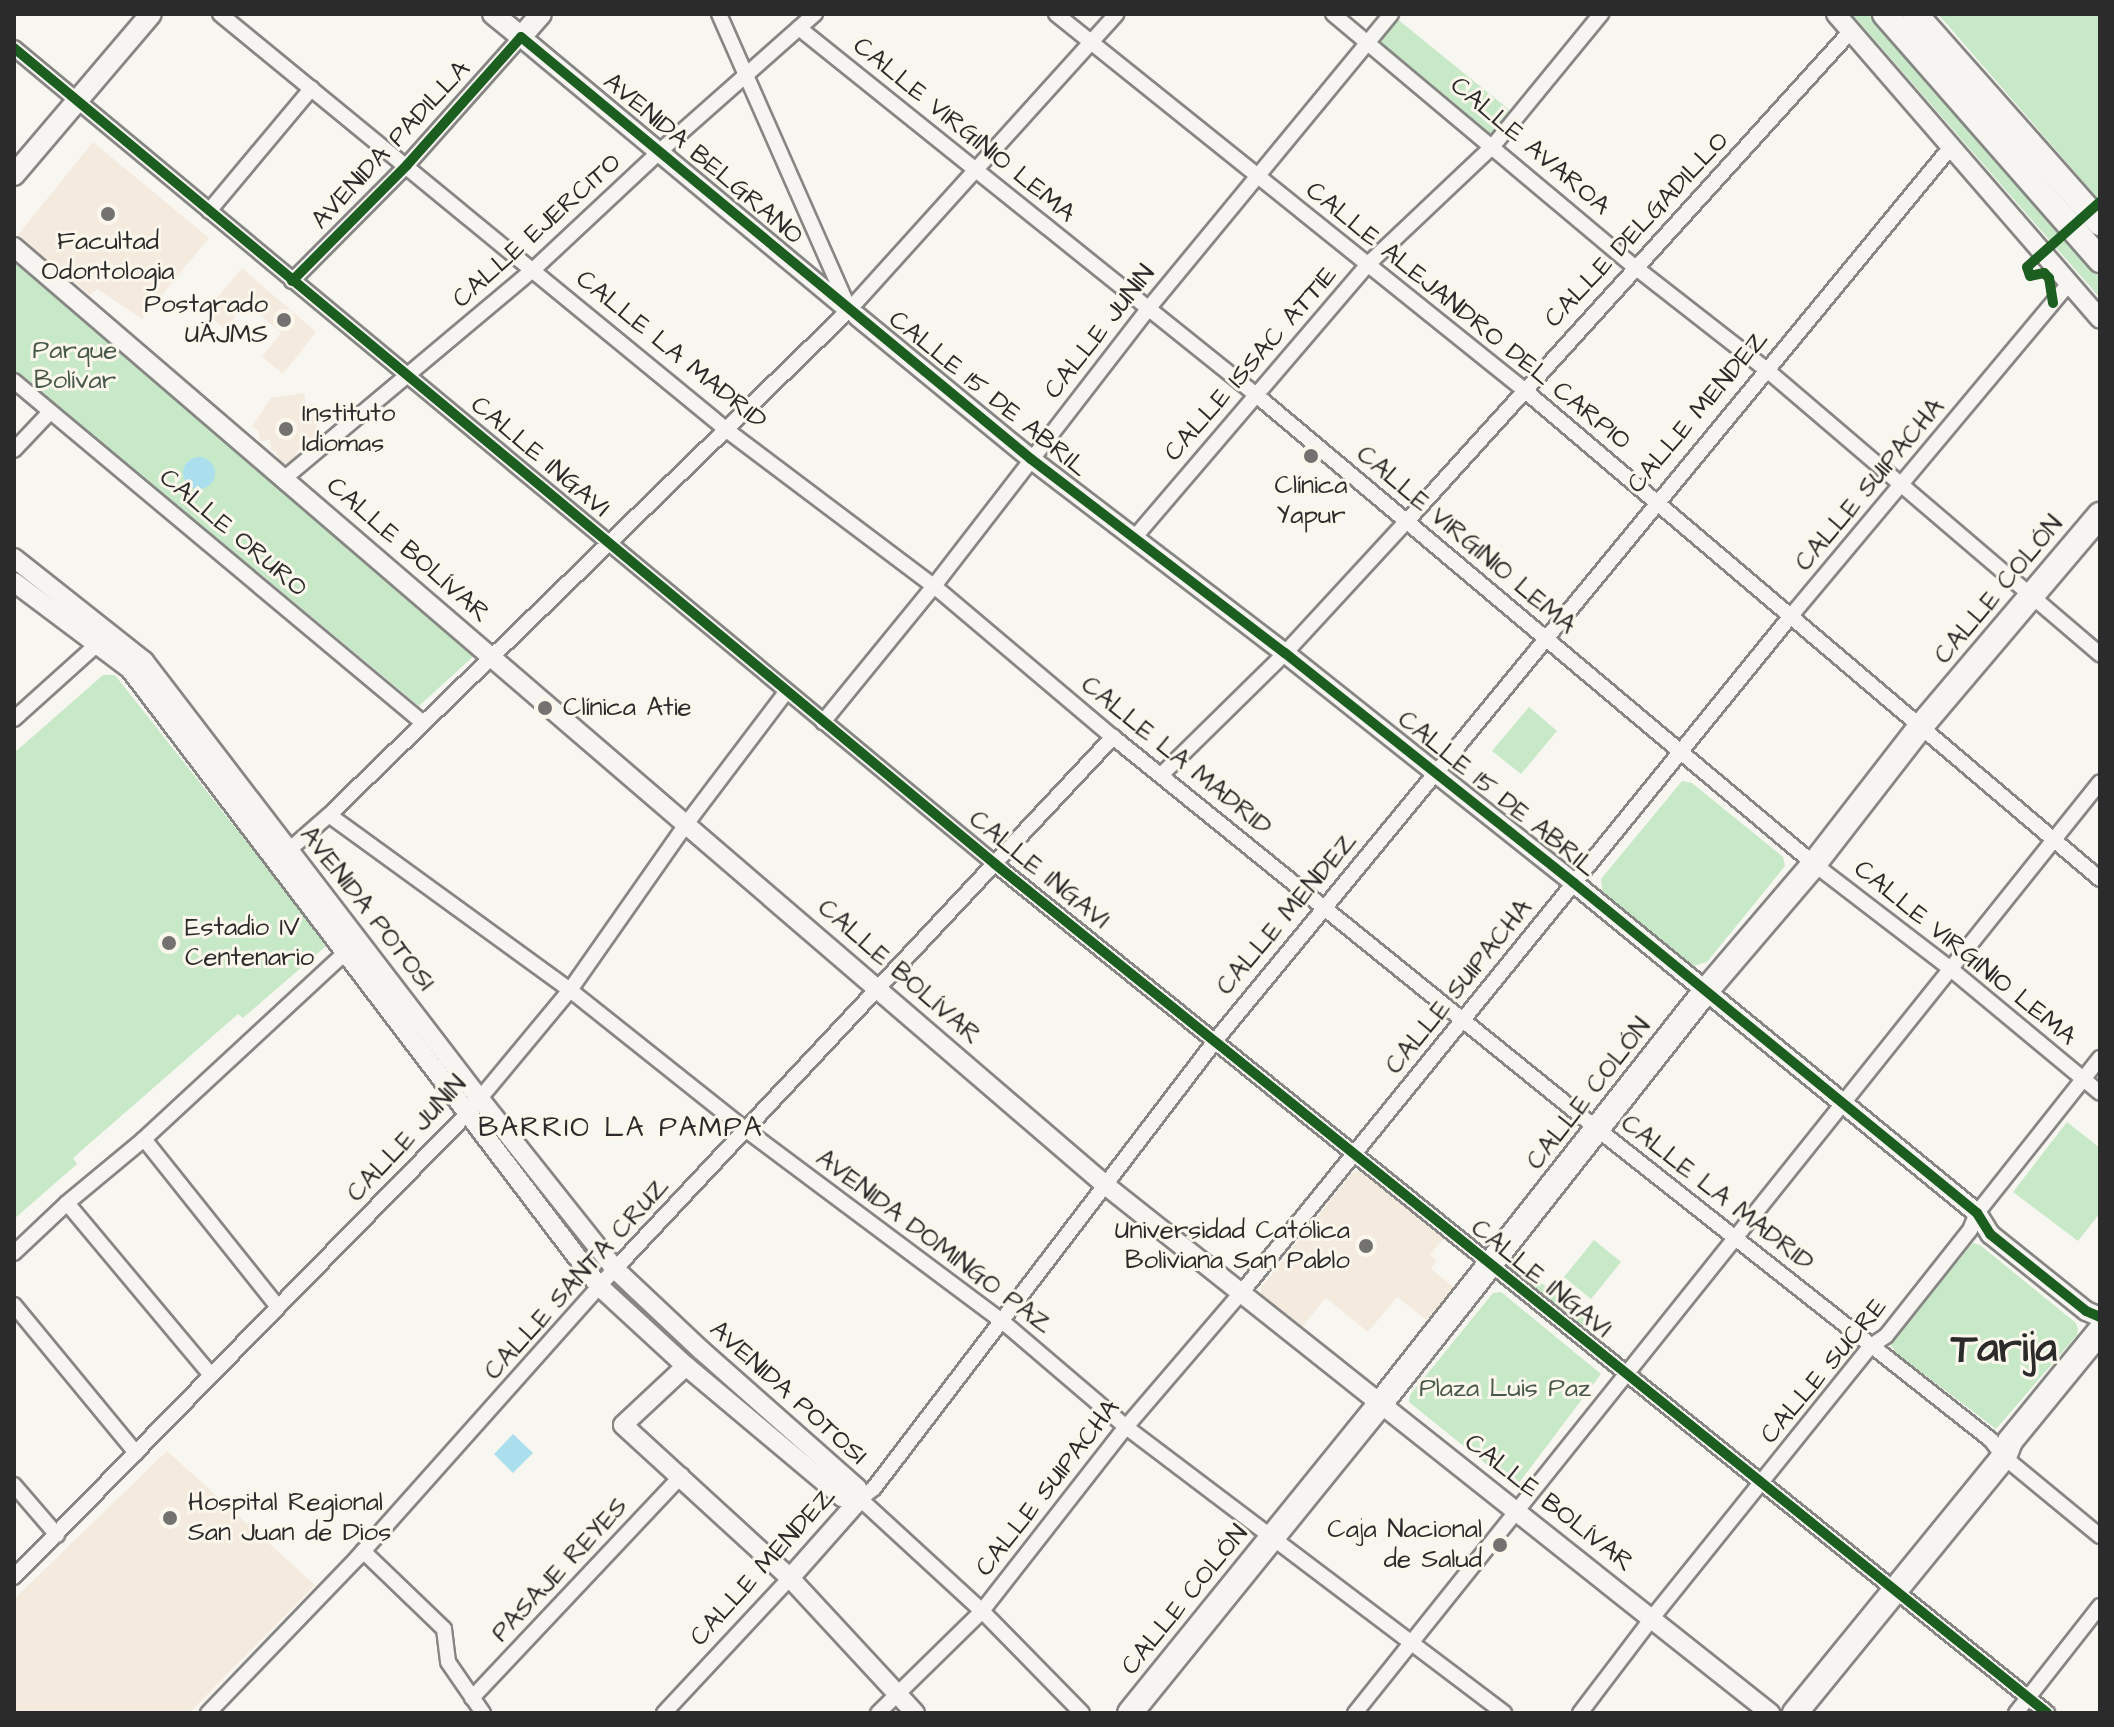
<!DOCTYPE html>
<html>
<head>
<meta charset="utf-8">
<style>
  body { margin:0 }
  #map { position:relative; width:2114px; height:1727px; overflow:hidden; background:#f8f6f0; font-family:"Architects Daughter",sans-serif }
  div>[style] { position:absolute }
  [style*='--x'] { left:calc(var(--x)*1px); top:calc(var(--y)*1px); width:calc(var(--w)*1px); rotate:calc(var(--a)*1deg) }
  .built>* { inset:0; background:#f4eadd }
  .green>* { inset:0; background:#c7e9c8 }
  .water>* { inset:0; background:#acdfee }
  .round { border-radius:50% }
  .roads { filter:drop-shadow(2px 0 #878684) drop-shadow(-2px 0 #878684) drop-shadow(0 2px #878684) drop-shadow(0 -2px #878684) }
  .minor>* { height:14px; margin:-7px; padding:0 7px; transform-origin:7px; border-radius:7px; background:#f6f5f1 }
  .tertiary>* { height:18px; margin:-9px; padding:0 9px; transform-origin:9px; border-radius:9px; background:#f6f5f1 }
  .secondary>* { height:20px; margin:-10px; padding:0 10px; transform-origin:10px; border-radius:10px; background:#f6f5f1 }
  .primary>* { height:24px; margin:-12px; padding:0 12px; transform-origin:12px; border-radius:12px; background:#f6f5f1 }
  .cycleway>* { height:10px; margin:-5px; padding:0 5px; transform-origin:5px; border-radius:5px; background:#1b5e20 }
  .dots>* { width:22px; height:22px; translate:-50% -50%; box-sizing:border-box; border:4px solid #fbf7ec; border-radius:50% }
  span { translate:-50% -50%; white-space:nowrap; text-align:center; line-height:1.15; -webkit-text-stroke:6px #fbf7ec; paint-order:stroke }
  .street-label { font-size:26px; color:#2b2b2b }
  .poi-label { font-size:26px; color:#2b2b2b }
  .right { translate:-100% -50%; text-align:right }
  .left { translate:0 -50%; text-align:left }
  .park-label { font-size:26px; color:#48584a }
  .neighbourhood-label { font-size:28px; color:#2b2b2b; letter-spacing:2px }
  .town-label { font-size:42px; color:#2b2b2b; font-weight:700 }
  .frame { position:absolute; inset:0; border:16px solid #2b2b2b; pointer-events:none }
</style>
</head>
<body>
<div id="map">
  <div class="built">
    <i style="clip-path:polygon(93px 142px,209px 238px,142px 319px,97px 289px,90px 295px,17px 236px)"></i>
    <i style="clip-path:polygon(242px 268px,316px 332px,283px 374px,262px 357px,281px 333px,247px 303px,224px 329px,205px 312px)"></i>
    <i style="clip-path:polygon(304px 393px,306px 405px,314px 404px,318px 438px,303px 438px,305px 449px,298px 450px,295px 460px,284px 464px,278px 459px,276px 451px,271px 451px,270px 440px,260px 441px,259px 431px,252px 427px,271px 398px)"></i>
    <i style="clip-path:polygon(1361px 1170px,1445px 1237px,1430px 1255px,1437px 1261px,1431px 1269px,1460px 1292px,1433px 1325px,1397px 1297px,1368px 1332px,1326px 1298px,1302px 1327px,1261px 1295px,1261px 1288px,1352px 1173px)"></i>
    <i style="clip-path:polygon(167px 1451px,315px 1585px,189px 1713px,14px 1713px,14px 1599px)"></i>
  </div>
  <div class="green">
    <i style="clip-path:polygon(1852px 14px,1877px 14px,2100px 269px,2100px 298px)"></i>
    <i style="clip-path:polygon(1938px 14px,2100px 14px,2100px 201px)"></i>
    <i style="clip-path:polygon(1396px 18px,1518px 117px,1493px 142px,1373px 45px)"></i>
    <i style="clip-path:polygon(14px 259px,477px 653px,419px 706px,14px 370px)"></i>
    <i style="clip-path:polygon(103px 675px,115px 675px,324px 940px,325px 947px,243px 1018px,238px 1014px,73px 1158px,77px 1164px,14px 1219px,14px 753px)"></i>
    <i style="clip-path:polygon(1529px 707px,1557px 731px,1521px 774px,1492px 751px)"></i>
    <i style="clip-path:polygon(1682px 781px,1692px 783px,1783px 857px,1785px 866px,1707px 962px,1693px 966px,1603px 894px,1601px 879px)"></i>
    <i style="clip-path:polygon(2067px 1122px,2100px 1148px,2100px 1213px,2078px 1241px,2013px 1192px)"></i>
    <i style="clip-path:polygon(1594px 1240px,1621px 1262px,1591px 1299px,1564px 1277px)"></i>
    <i style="clip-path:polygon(1973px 1243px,1980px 1245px,2076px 1323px,2078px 1329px,2077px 1335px,1996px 1429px,1896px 1353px,1891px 1345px,1893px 1338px)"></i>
    <i style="clip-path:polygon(1507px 1256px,1590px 1321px,1582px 1330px,1503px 1267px)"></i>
    <i style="clip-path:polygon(1501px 1292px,1601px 1374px,1519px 1483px,1512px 1485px,1409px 1402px,1410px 1395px,1493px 1293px)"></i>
  </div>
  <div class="water">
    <i class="round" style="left:183px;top:457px;width:32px;height:32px"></i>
    <i style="clip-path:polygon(513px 1434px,533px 1453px,513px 1473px,494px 1454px)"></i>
  </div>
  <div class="roads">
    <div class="minor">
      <i style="--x:220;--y:14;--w:657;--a:39.38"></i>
      <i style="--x:728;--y:431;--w:258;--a:37"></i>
      <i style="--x:934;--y:586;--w:234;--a:40.2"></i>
      <i style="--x:1113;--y:737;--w:621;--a:38.99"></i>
      <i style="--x:1596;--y:1128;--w:503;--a:38.3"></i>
      <i style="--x:1991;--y:1440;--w:21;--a:53"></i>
      <i style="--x:2004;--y:1457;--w:124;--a:39.5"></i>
      <i style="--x:719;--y:14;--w:320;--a:66.2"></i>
      <i style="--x:1056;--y:14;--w:599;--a:38.76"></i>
      <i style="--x:1523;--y:389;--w:757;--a:40.34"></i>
      <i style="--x:1333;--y:14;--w:394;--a:40"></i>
      <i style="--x:1635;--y:267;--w:167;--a:38"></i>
      <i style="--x:1767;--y:370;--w:438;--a:40.5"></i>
      <i style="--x:799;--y:28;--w:585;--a:38.75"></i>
      <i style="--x:1255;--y:394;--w:730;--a:40.06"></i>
      <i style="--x:1814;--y:864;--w:174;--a:37.5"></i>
      <i style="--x:1952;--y:970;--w:192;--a:39.7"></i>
      <i style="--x:14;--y:48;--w:1276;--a:39.75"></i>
      <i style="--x:995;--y:864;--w:1352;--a:38.9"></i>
      <i style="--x:209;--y:211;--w:160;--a:-50.1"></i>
      <i style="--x:292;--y:281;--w:163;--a:-45.2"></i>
      <i style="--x:407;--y:165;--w:171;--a:-48.3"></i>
      <i style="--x:14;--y:381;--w:532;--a:39.89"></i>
      <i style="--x:14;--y:450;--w:52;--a:-46.5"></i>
      <i style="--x:286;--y:477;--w:324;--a:-40"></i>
      <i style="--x:534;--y:269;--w:173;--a:-43.1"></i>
      <i style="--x:660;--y:151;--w:207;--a:-41.5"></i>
      <i style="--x:1135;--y:537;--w:358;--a:-49.5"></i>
      <i style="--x:1367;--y:265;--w:173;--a:-43.4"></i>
      <i style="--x:1493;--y:146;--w:171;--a:-50.7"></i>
      <i style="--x:14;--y:719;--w:120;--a:-42"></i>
      <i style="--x:823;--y:722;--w:176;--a:-50.8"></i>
      <i style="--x:934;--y:586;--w:350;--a:-52.3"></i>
      <i style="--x:1148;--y:309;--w:382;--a:-50.5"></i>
      <i style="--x:1161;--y:775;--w:174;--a:-44.5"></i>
      <i style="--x:1285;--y:653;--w:178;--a:-47.3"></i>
      <i style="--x:1406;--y:522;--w:663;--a:-47.81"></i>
      <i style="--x:329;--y:815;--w:298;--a:36"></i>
      <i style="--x:570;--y:990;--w:223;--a:38.5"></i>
      <i style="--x:745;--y:1129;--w:321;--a:36.8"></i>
      <i style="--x:1002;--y:1321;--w:163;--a:40.5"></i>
      <i style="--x:1126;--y:1427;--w:474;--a:37.1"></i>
      <i style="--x:282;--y:856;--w:62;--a:-41.1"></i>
      <i style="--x:329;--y:815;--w:725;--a:-44.16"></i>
      <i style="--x:849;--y:310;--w:399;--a:-47.9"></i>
      <i style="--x:144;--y:1139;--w:215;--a:51.4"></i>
      <i style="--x:67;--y:1203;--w:224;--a:50.1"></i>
      <i style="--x:14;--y:1253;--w:73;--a:-43.3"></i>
      <i style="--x:67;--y:1203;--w:100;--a:-39.7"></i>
      <i style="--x:144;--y:1139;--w:282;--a:-42.8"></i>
      <i style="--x:14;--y:1305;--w:192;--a:50.5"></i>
      <i style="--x:14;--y:1485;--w:66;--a:49.3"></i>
      <i style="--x:363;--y:1551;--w:112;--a:43.9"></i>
      <i style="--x:444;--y:1629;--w:33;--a:83"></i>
      <i style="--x:448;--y:1662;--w:62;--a:55.5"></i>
      <i style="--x:14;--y:1577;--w:648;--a:-45.63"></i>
      <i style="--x:467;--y:1114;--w:161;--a:-50.3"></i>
      <i style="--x:570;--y:990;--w:204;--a:-55"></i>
      <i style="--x:687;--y:823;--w:164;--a:-52.9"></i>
      <i style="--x:472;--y:1698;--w:306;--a:-46.7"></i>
      <i style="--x:208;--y:1713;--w:216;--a:-46.1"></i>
      <i style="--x:358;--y:1557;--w:386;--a:-48.3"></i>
      <i style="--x:615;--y:1269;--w:729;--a:-46.89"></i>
      <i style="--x:664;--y:1713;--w:185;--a:-47"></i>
      <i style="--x:878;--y:1713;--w:146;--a:-44.4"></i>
      <i style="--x:982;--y:1611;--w:234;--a:-52"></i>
      <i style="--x:1126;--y:1427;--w:177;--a:-49.4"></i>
      <i style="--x:1241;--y:1293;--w:871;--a:-50.92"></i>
      <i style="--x:1790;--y:617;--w:435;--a:-50.1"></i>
      <i style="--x:1082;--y:1713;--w:143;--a:-134.4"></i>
      <i style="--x:982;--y:1611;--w:166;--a:-137.4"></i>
      <i style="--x:860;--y:1499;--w:18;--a:-38"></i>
      <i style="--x:874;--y:1488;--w:562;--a:-52.66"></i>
      <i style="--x:1215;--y:1041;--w:1158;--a:-50.54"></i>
      <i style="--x:1355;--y:1713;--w:1192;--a:-51.33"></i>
      <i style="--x:1580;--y:1713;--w:119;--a:-52.8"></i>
      <i style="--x:1652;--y:1618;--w:349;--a:-51.2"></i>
      <i style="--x:1871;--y:1346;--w:18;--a:-34"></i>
      <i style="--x:1886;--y:1336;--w:135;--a:-51.6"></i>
      <i style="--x:1970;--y:1230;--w:18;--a:-68"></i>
      <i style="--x:1977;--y:1213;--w:198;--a:-51.6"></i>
      <i style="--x:2016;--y:1713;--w:136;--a:-51.9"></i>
    </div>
    <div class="tertiary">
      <i style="--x:1836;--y:14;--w:403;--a:49.1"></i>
      <i style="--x:521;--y:37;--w:427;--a:39.8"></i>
      <i style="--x:14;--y:247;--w:1437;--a:40.68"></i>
      <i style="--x:1104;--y:1184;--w:851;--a:38.46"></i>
      <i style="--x:857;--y:316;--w:225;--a:39.4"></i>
      <i style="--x:1031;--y:459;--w:320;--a:37.4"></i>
      <i style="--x:1285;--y:653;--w:369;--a:38.5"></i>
      <i style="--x:1574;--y:883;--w:521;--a:39.31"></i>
      <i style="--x:1977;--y:1213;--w:25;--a:58"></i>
      <i style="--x:1990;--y:1234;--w:123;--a:38.7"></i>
      <i style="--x:2086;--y:1311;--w:15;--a:23"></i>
      <i style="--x:14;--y:558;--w:166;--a:38.4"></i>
      <i style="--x:144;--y:661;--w:551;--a:52.53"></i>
      <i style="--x:479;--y:1098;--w:218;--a:51.5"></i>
      <i style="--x:615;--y:1269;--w:118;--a:43.3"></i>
      <i style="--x:701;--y:1350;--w:208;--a:41.5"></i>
      <i style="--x:857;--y:1488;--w:11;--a:75"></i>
      <i style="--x:14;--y:582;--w:145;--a:36.9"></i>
      <i style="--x:130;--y:669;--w:776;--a:52.75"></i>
      <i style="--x:600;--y:1287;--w:117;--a:42.6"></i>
      <i style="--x:686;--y:1366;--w:204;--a:40"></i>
      <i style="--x:842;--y:1497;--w:18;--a:6"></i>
      <i style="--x:686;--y:1366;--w:86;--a:136.9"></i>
      <i style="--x:623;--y:1425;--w:226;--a:42.5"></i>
      <i style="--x:790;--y:1578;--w:184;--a:47.2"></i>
      <i style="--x:790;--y:1578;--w:106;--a:-48.5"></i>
    </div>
    <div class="secondary">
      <i style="--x:493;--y:14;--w:36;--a:39"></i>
      <i style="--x:521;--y:37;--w:30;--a:-49"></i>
      <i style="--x:14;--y:175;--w:211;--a:-49.6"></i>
    </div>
    <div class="primary">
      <i style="--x:1885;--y:14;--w:327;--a:48.8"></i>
      <i style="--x:1915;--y:14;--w:279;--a:48.5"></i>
      <i style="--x:1130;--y:1713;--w:397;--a:-51"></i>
      <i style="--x:1380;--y:1404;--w:523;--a:-51.75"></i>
      <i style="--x:1704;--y:993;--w:170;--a:-49.5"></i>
      <i style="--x:1814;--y:864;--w:175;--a:-52.2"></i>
      <i style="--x:1921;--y:726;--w:277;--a:-49.7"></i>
      <i style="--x:1795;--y:1713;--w:330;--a:-50.8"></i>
      <i style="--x:2004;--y:1457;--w:17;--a:-69"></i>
      <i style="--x:2010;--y:1441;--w:142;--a:-50.7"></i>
    </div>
  </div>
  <div class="cycleway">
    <i style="--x:14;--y:48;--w:1276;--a:39.75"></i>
    <i style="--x:995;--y:864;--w:1352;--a:38.9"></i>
    <i style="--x:292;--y:281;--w:163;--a:-45.2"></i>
    <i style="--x:407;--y:165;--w:171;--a:-48.3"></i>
    <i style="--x:521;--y:37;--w:662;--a:39.61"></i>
    <i style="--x:1031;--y:459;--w:320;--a:37.4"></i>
    <i style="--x:1285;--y:653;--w:369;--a:38.5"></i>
    <i style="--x:1574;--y:883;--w:521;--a:39.31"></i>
    <i style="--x:1977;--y:1213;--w:25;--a:58"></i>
    <i style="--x:1990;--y:1234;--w:123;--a:38.7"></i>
    <i style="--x:2086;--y:1311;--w:15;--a:23"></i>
    <i style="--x:2053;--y:303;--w:25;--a:-99"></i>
    <i style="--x:2049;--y:278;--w:7;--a:-135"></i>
    <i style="--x:2044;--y:273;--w:14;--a:168"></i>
    <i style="--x:2030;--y:276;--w:9;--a:-108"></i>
    <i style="--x:2027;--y:267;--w:98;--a:-41.7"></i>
  </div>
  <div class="dots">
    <i style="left:108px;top:214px;background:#737270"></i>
    <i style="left:284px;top:320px;background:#737270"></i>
    <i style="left:286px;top:429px;background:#737270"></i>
    <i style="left:1311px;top:456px;background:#737270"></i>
    <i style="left:545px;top:708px;background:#737270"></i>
    <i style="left:169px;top:943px;background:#737270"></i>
    <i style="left:1366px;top:1246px;background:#737270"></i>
    <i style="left:170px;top:1518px;background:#737270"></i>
    <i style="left:1500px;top:1545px;background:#737270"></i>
  </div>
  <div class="street-label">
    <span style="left:964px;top:130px;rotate:39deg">CALLE VIRGINIO LEMA</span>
    <span style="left:391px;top:145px;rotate:-47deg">AVENIDA PADILLA</span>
    <span style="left:1530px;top:146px;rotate:40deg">CALLE AVAROA</span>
    <span style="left:703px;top:159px;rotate:40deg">AVENIDA BELGRANO</span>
    <span style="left:1637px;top:230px;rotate:-47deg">CALLE DELGADILLO</span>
    <span style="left:537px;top:231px;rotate:-42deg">CALLE EJERCITO</span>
    <span style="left:1468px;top:316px;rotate:39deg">CALLE ALEJANDRO DEL CARPIO</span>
    <span style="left:1100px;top:332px;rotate:-52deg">CALLE JUNIN</span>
    <span style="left:671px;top:350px;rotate:39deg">CALLE LA MADRID</span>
    <span style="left:1251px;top:364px;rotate:-49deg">CALLE ISSAC ATTIE</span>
    <span style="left:988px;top:394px;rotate:39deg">CALLE 15 DE ABRIL</span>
    <span style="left:1698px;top:412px;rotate:-50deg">CALLE MENDEZ</span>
    <span style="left:540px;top:457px;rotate:40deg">CALLE INGAVI</span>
    <span style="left:1870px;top:485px;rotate:-50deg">CALLE SUIPACHA</span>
    <span style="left:233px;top:533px;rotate:40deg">CALLE ORURO</span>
    <span style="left:1466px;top:540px;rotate:40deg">CALLE VIRGINIO LEMA</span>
    <span style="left:408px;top:550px;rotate:41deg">CALLE BOLÍVAR</span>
    <span style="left:1999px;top:590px;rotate:-50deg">CALLE COLÓN</span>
    <span style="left:1176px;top:756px;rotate:39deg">CALLE LA MADRID</span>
    <span style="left:1497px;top:794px;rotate:39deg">CALLE 15 DE ABRIL</span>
    <span style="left:1039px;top:870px;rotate:39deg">CALLE INGAVI</span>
    <span style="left:367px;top:909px;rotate:52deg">AVENIDA POTOSI</span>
    <span style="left:1287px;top:914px;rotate:-50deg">CALLE MENDEZ</span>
    <span style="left:1965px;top:953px;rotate:39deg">CALLE VIRGINIO LEMA</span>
    <span style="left:899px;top:972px;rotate:41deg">CALLE BOLÍVAR</span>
    <span style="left:1459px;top:987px;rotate:-51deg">CALLE SUIPACHA</span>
    <span style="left:1589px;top:1094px;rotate:-52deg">CALLE COLÓN</span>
    <span style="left:407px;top:1139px;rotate:-47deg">CALLE JUNIN</span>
    <span style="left:1717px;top:1193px;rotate:38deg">CALLE LA MADRID</span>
    <span style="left:934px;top:1242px;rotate:37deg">AVENIDA DOMINGO PAZ</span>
    <span style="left:577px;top:1279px;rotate:-48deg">CALLE SANTA CRUZ</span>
    <span style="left:1541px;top:1279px;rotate:39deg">CALLE INGAVI</span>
    <span style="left:1824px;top:1371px;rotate:-50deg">CALLE SUCRE</span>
    <span style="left:788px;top:1393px;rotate:42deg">AVENIDA POTOSI</span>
    <span style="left:1048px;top:1488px;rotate:-52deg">CALLE SUIPACHA</span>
    <span style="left:1549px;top:1503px;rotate:38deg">CALLE BOLÍVAR</span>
    <span style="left:763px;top:1567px;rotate:-48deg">CALLE MENDEZ</span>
    <span style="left:560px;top:1570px;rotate:-47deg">PASAJE REYES</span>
    <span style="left:1185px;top:1600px;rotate:-51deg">CALLE COLÓN</span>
  </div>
  <div class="poi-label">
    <span style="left:108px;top:257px">Facultad<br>Odontologia</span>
    <span class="right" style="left:268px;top:320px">Postgrado<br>UAJMS</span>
    <span class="left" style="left:302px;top:429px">Instituto<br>Idiomas</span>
    <span style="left:1311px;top:501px">Clínica<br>Yapur</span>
    <span class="left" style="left:563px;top:708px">Clínica Atie</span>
    <span class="left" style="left:185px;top:943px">Estadio IV<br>Centenario</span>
    <span class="right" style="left:1350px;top:1246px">Universidad Católica<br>Boliviana San Pablo</span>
    <span class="left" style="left:188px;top:1518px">Hospital Regional<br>San Juan de Dios</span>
    <span class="right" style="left:1482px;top:1545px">Caja Nacional<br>de Salud</span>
  </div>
  <div class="park-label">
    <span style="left:75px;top:366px">Parque<br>Bolívar</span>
    <span style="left:1505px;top:1389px">Plaza Luis Paz</span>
  </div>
  <div class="neighbourhood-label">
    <span style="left:621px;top:1128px">BARRIO LA PAMPA</span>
  </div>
  <div class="town-label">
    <span style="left:2004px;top:1349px">Tarija</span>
  </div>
  <div class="frame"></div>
</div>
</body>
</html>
